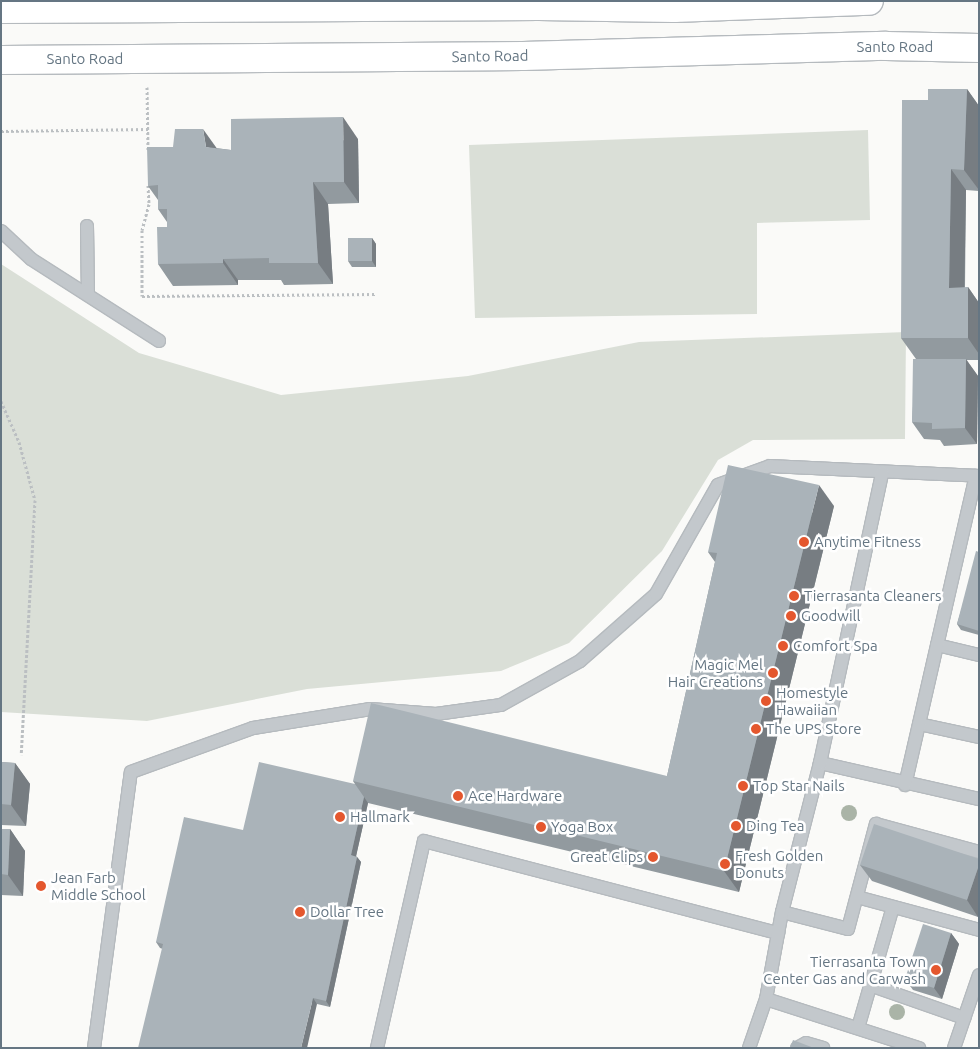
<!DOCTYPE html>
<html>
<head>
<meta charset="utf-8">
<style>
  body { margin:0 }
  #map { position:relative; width:980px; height:1049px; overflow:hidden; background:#fafaf8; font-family:Ubuntu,sans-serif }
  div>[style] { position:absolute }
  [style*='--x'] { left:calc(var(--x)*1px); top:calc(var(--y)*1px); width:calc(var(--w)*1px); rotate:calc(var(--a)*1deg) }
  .green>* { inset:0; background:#dadfd7 }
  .path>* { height:3px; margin-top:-1.5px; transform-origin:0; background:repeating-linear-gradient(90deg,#bbbfc2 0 2.5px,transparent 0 5px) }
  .roads { filter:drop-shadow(1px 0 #b5babe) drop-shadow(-1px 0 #b5babe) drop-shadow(0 1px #b5babe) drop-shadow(0 -1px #b5babe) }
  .service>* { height:12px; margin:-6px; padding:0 6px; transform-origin:6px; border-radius:6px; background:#c3c8cc }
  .primary>* { height:28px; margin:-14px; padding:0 14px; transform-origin:14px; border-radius:14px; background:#fff }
  .trees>* { width:16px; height:16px; margin:-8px; border-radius:50%; background:#aab4a7 }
  .wall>* { inset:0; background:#929a9f }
  .shaded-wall>* { inset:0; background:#777d82 }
  .building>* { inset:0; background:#aab3b9 }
  .dots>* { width:14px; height:14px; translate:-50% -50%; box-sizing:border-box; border:2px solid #fff; border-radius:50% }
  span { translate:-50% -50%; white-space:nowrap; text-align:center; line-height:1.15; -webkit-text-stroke:5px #fff; paint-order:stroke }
  .street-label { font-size:15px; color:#657683 }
  .poi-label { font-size:15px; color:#657683 }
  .left { translate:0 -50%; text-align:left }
  .right { translate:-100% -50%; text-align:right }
  .frame { position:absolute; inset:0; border:2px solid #657683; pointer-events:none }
</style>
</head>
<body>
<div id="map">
  <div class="green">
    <i style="clip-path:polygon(868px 130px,870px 220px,757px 223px,757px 314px,475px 318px,469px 145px)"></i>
    <i style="clip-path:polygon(1px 264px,139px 353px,281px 395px,468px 376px,639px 342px,906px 332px,905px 439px,753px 440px,718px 460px,662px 551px,569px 643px,501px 671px,307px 689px,147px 721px,1px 712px)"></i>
  </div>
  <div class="path">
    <i style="--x:147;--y:87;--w:64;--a:89.1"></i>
    <i style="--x:1;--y:131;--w:147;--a:-0.8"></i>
    <i style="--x:148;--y:185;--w:19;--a:87"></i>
    <i style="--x:149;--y:204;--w:27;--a:105"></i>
    <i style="--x:142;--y:230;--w:66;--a:90"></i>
    <i style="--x:142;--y:296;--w:234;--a:-0.5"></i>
    <i style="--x:1;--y:401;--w:45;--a:66.3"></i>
    <i style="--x:19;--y:442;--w:60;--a:74.6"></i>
    <i style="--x:35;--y:500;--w:255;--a:93.1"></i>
  </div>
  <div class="roads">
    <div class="service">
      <i style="--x:87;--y:226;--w:69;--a:89.2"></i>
      <i style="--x:1;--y:231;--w:41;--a:43"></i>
      <i style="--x:31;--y:259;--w:152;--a:32.6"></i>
      <i style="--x:937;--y:645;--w:43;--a:13.4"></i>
      <i style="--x:919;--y:724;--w:61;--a:12.2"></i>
      <i style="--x:820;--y:763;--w:163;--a:12.8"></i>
      <i style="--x:905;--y:785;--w:317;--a:-77.1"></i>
      <i style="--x:857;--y:897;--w:126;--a:15.1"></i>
      <i style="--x:782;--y:912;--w:68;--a:14.4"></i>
      <i style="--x:848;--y:929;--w:109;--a:-75.1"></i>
      <i style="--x:876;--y:824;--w:107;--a:15.2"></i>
      <i style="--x:870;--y:985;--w:100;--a:19.3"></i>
      <i style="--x:766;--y:999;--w:161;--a:17.8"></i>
      <i style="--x:858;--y:1028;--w:126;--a:-73.9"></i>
      <i style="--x:94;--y:1048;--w:278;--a:-82.4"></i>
      <i style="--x:131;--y:772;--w:130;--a:-19.8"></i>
      <i style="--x:253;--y:728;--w:119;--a:-9.2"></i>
      <i style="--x:370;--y:709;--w:66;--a:4.3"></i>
      <i style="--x:436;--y:714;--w:66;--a:-7.9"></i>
      <i style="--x:501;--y:705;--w:90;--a:-29.1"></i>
      <i style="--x:580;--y:661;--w:101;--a:-41.4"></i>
      <i style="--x:656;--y:594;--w:125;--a:-60.4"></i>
      <i style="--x:718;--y:485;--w:55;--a:-20.1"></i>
      <i style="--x:770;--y:466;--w:209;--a:2.7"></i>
      <i style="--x:377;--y:1048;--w:212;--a:-77.2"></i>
      <i style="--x:424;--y:841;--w:366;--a:14.6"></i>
      <i style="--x:749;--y:1048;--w:52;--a:-70.9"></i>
      <i style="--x:766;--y:999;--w:88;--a:-79.6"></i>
      <i style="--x:782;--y:912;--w:154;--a:-75.7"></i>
      <i style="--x:820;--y:763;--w:297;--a:-77.9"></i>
      <i style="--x:797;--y:1048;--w:10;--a:-29"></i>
      <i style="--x:806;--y:1043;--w:18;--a:16"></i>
      <i style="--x:954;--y:1048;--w:77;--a:-71.1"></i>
    </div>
    <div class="primary">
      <i style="--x:1;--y:9;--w:538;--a:-0.32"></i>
      <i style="--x:539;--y:6;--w:135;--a:0.8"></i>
      <i style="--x:674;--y:8;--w:195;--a:-2.1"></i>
      <i style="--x:1;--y:60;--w:522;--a:-0.44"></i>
      <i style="--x:523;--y:56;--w:363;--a:-1.6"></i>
      <i style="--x:886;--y:46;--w:93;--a:1.2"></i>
    </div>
  </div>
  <div class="trees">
    <i style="left:849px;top:813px"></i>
    <i style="left:897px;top:1012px"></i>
  </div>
  <div class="wall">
    <i style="clip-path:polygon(967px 89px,979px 106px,979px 191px,966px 190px,965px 288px,968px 287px,979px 303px,979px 360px,966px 360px,978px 376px,977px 444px,944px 446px,940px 440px,924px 439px,912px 422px,916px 359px,901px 338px,928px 100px)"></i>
    <i style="clip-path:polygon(358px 139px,359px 203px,328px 204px,333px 284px,284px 285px,281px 280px,238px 280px,238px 285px,173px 286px,158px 264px,167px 227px,167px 222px,158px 209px,158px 200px,148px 186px,216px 148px,231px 150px)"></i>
    <i style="clip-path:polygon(372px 238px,376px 244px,376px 267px,352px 267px,348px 261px)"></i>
    <i style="clip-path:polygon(834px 506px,739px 892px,368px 803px,356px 856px,357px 857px,361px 862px,330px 1007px,317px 1004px,160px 948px,156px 942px,355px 784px,353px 781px,667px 776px,715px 562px,708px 552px)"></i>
    <i style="clip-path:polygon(979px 552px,979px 635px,961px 630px,957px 624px)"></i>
    <i style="clip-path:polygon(1px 762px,15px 763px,30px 784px,26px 826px,1px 825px)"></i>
    <i style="clip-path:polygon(1px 829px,10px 829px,25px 851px,23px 896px,1px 895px)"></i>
    <i style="clip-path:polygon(979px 859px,978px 917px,872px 881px,860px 865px)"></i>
    <i style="clip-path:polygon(951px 933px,959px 944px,942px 999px,913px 990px,905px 979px)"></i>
  </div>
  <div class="shaded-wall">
    <i style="clip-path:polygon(967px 89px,979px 106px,979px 190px,964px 170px)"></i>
    <i style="clip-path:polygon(343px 117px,358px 139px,359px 203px,344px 182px)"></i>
    <i style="clip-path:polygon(203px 129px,218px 150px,206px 147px)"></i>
    <i style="clip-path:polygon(951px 169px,966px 190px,964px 309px,949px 288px)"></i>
    <i style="clip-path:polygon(313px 182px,328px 204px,333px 284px,318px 263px)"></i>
    <i style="clip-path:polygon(372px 238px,376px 244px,376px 267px,372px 261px)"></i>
    <i style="clip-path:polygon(223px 259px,238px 280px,238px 285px,223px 263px)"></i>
    <i style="clip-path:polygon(968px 287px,979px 303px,979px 354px,968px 338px)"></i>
    <i style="clip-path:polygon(966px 359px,978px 376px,977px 444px,965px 428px)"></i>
    <i style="clip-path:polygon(819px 485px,834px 506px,739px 892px,724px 871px)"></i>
    <i style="clip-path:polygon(15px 763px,30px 784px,26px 826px,11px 805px)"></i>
    <i style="clip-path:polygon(364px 797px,368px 803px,355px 861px,351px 855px)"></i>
    <i style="clip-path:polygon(10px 829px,25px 851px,23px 896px,8px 875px)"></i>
    <i style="clip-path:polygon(357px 857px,361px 862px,330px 1007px,326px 1001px)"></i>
    <i style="clip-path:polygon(979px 865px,979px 916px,978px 917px,967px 900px)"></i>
    <i style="clip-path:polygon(951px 933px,959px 944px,942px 999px,934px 988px)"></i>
    <i style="clip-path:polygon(313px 998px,317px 1004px,307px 1048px,301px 1048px)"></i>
  </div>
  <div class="building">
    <i style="clip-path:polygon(928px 89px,967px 89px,964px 170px,951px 169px,949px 288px,968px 287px,968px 338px,901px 338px,902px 100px,928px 100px)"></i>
    <i style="clip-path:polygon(343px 117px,344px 182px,313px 182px,318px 263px,269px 263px,269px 258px,223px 259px,223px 263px,158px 264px,157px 227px,167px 227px,167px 209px,158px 209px,158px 185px,148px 186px,147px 147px,173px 147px,175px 129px,203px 129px,206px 147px,231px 150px,231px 119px)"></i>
    <i style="clip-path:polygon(348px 238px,372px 238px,372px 261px,348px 261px)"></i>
    <i style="clip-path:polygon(913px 359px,966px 359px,965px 428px,932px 429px,932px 423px,912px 422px)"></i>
    <i style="clip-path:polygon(728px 465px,819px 485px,724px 871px,353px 781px,371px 703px,667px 776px,717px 553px,708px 552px)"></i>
    <i style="clip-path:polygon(976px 551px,979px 552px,979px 631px,957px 624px)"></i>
    <i style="clip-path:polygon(1px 762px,15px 763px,11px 805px,1px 804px)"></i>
    <i style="clip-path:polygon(259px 762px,355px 784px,364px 797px,351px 855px,357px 857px,326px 1001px,313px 998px,301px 1048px,138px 1048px,163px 944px,156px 942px,184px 817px,243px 830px)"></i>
    <i style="clip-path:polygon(874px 824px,979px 859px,979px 865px,967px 900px,860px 865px)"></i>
    <i style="clip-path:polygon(1px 829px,10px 829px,8px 875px,1px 874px)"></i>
    <i style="clip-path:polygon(923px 924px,951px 933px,934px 988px,905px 979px)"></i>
    <i style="clip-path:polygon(793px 1040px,814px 1048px,790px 1048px)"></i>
  </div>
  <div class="dots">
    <i style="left:804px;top:542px;background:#e4572e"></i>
    <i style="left:794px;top:596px;background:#e4572e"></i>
    <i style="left:791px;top:616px;background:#e4572e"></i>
    <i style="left:783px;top:646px;background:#e4572e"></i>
    <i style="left:773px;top:673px;background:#e4572e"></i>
    <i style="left:766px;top:701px;background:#e4572e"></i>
    <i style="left:756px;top:729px;background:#e4572e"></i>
    <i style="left:743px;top:786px;background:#e4572e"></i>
    <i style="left:458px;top:796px;background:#e4572e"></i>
    <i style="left:340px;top:817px;background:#e4572e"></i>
    <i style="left:736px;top:826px;background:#e4572e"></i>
    <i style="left:541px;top:827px;background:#e4572e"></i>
    <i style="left:653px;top:857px;background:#e4572e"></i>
    <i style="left:725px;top:864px;background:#e4572e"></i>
    <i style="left:41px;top:886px;background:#e4572e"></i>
    <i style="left:300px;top:912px;background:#e4572e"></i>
    <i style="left:936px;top:970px;background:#e4572e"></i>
  </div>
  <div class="street-label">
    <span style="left:895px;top:47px">Santo Road</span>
    <span style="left:490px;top:56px;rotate:-1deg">Santo Road</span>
    <span style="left:85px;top:59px">Santo Road</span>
  </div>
  <div class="poi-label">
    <span class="left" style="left:814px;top:542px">Anytime Fitness</span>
    <span class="left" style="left:804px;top:596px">Tierrasanta Cleaners</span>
    <span class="left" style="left:801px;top:616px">Goodwill</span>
    <span class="left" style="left:793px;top:646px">Comfort Spa</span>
    <span class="right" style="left:763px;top:673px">Magic Mel<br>Hair Creations</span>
    <span class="left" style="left:776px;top:701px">Homestyle<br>Hawaiian</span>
    <span class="left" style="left:766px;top:729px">The UPS Store</span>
    <span class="left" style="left:753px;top:786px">Top Star Nails</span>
    <span class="left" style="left:468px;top:796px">Ace Hardware</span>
    <span class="left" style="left:350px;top:817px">Hallmark</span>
    <span class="left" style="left:746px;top:826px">Ding Tea</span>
    <span class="left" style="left:551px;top:827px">Yoga Box</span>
    <span class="left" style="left:735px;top:864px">Fresh Golden<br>Donuts</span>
    <span class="right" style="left:643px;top:857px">Great Clips</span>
    <span class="left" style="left:51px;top:886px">Jean Farb<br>Middle School</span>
    <span class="left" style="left:310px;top:912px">Dollar Tree</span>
    <span class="right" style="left:926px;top:970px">Tierrasanta Town<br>Center Gas and Carwash</span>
  </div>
  <div class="frame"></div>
</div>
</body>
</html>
